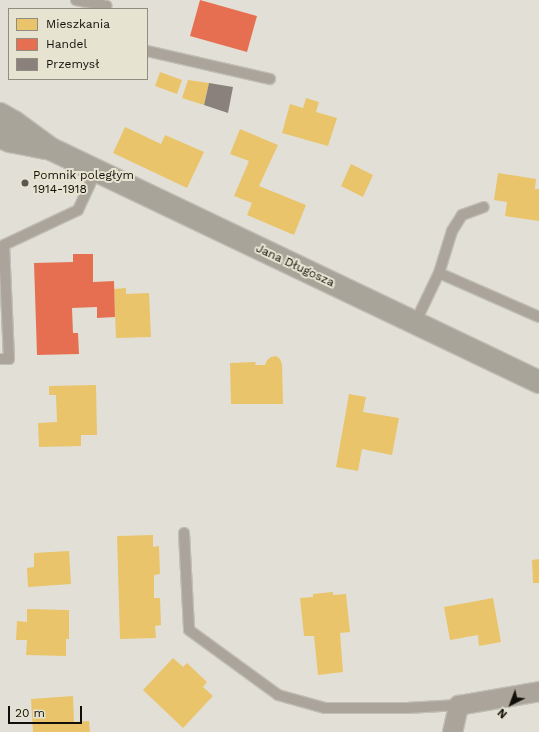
<!DOCTYPE html>
<html>
<head>
<meta charset="utf-8">
<style>
  body { margin:0 }
  #map { position:relative; width:539px; height:732px; overflow:hidden; background:#e2e0d6; font-family:"Work Sans",sans-serif }
  div>[style] { position:absolute }
  [style*='--x'] { left:calc(var(--x)*1px); top:calc(var(--y)*1px); width:calc(var(--w)*1px); rotate:calc(var(--a)*1deg) }
  .homes>* { inset:0; background:#e9c46a }
  .shops>* { inset:0; background:#e76f51 }
  .industry>* { inset:0; background:#8a817c }
  .roads { filter:drop-shadow(1px 0 #c0beb6) drop-shadow(-1px 0 #c0beb6) drop-shadow(0 1px #c0beb6) drop-shadow(0 -1px #c0beb6) }
  .lane>* { height:10px; margin:-5px; padding:0 5px; transform-origin:5px; border-radius:5px; background:#aba49a }
  .street>* { height:19px; margin:-9.5px; padding:0 9.5px; transform-origin:9.5px; border-radius:9.5px; background:#aba49a }
  .secondary>* { height:22px; margin:-11px; padding:0 11px; transform-origin:11px; border-radius:11px; background:#a9a499 }
  .dots>* { width:11px; height:11px; translate:-50% -50%; box-sizing:border-box; border:2px solid #e7e3d1; border-radius:50% }
  span { translate:-50% -50%; white-space:nowrap; text-align:center; line-height:1.15; -webkit-text-stroke:4px #e7e3d1; paint-order:stroke }
  .poi-label { font-size:12px; color:#110f09 }
  .left { translate:0 -50%; text-align:left }
  .street-label { font-size:12px; color:#110f09 }
  .legend { position:absolute; left:8px; top:8px; width:140px; height:72px; box-sizing:border-box; background:#e7e3d1; border:1px solid #918e81; margin:0; padding:5px 7px; list-style:none; font-size:12px; color:#110f09 }
  .legend li { display:flex; align-items:center; gap:8px; height:20px }
  .legend b { width:20px; border:1px solid #918e81 }
  .north { position:absolute; left:491px; top:684px; width:40px; height:40px; -webkit-text-stroke:3px #e7e3d1; paint-order:stroke; rotate:222deg; font-size:11px; font-weight:700; line-height:16px; text-align:center; color:#110f09 }
  .north::after { content:''; display:block; margin:auto; width:14px; height:18px; background:#110f09; clip-path:polygon(50% 0,100% 100%,50% 72%,0 100%) }
  .scale { position:absolute; left:8px; top:706px; width:74px; height:18px; box-sizing:border-box; border:2px solid #110f09; border-top:0; padding-left:5px; font-size:12px; line-height:14px; white-space:nowrap; color:#110f09; -webkit-text-stroke:3px #e7e3d1; paint-order:stroke }
</style>
</head>
<body>
<div id="map">
  <div class="homes">
    <i style="clip-path:polygon(160px 72px,182px 80px,177px 94px,155px 86px)"></i>
    <i style="clip-path:polygon(188px 80px,209px 83px,204px 105px,182px 98px)"></i>
    <i style="clip-path:polygon(306px 98px,319px 102px,316px 112px,337px 118px,328px 146px,282px 133px,290px 104px,303px 108px)"></i>
    <i style="clip-path:polygon(125px 127px,161px 144px,165px 135px,204px 152px,187px 188px,113px 153px)"></i>
    <i style="clip-path:polygon(240px 129px,278px 145px,259px 186px,306px 205px,294px 235px,247px 215px,252px 203px,234px 196px,249px 161px,230px 154px)"></i>
    <i style="clip-path:polygon(351px 164px,373px 175px,363px 197px,341px 186px)"></i>
    <i style="clip-path:polygon(498px 173px,536px 179px,535px 189px,539px 189px,539px 221px,505px 216px,507px 202px,494px 200px)"></i>
    <i style="clip-path:polygon(126px 288px,126px 294px,149px 293px,151px 337px,116px 338px,114px 289px)"></i>
    <i style="clip-path:polygon(276px 356px,280px 359px,282px 364px,283px 404px,231px 404px,230px 363px,256px 362px,255px 365px,265px 365px,267px 360px,271px 357px)"></i>
    <i style="clip-path:polygon(96px 385px,97px 435px,81px 435px,81px 446px,39px 447px,38px 423px,57px 422px,56px 395px,49px 395px,49px 386px)"></i>
    <i style="clip-path:polygon(349px 394px,366px 397px,363px 412px,399px 418px,392px 455px,362px 449px,358px 471px,336px 467px)"></i>
    <i style="clip-path:polygon(153px 535px,153px 547px,159px 546px,160px 574px,154px 575px,154px 598px,160px 598px,161px 625px,155px 626px,156px 638px,120px 639px,117px 536px)"></i>
    <i style="clip-path:polygon(69px 551px,71px 584px,28px 587px,27px 568px,34px 567px,34px 553px)"></i>
    <i style="clip-path:polygon(539px 559px,539px 583px,533px 583px,532px 560px)"></i>
    <i style="clip-path:polygon(333px 592px,333px 595px,346px 594px,350px 632px,340px 633px,343px 672px,318px 675px,314px 636px,304px 636px,300px 598px,313px 597px,313px 594px)"></i>
    <i style="clip-path:polygon(493px 598px,501px 642px,479px 646px,478px 635px,450px 640px,444px 607px)"></i>
    <i style="clip-path:polygon(27px 609px,69px 610px,69px 639px,66px 639px,66px 656px,26px 655px,27px 640px,16px 640px,17px 621px,27px 622px)"></i>
    <i style="clip-path:polygon(173px 658px,183px 667px,187px 663px,207px 682px,203px 687px,213px 696px,183px 728px,143px 690px)"></i>
    <i style="clip-path:polygon(73px 696px,74px 722px,89px 721px,90px 732px,33px 732px,31px 699px)"></i>
  </div>
  <div class="shops">
    <i style="clip-path:polygon(200px 0,257px 16px,247px 52px,190px 36px)"></i>
    <i style="clip-path:polygon(73px 254px,93px 254px,93px 282px,114px 281px,115px 317px,97px 318px,97px 307px,72px 308px,73px 333px,78px 333px,79px 354px,37px 355px,34px 263px,73px 262px)"></i>
  </div>
  <div class="industry">
    <i style="clip-path:polygon(209px 83px,233px 87px,228px 113px,204px 105px)"></i>
  </div>
  <div class="roads">
    <div class="lane">
      <i style="--x:76;--y:0;--w:31;--a:11"></i>
      <i style="--x:106;--y:6;--w:3;--a:90"></i>
      <i style="--x:147;--y:51;--w:126;--a:12.8"></i>
      <i style="--x:439;--y:273;--w:109;--a:23.7"></i>
      <i style="--x:415;--y:323;--w:55;--a:-64.4"></i>
      <i style="--x:439;--y:273;--w:44;--a:-72.8"></i>
      <i style="--x:452;--y:231;--w:19;--a:-58"></i>
      <i style="--x:462;--y:215;--w:23;--a:-20"></i>
      <i style="--x:0;--y:359;--w:9;--a:0"></i>
      <i style="--x:9;--y:359;--w:114;--a:-92.5"></i>
      <i style="--x:4;--y:245;--w:82;--a:-25.3"></i>
      <i style="--x:78;--y:210;--w:43;--a:-65.2"></i>
      <i style="--x:184;--y:533;--w:97;--a:87"></i>
      <i style="--x:189;--y:630;--w:110;--a:36.1"></i>
      <i style="--x:278;--y:695;--w:49;--a:15.5"></i>
      <i style="--x:325;--y:708;--w:82;--a:0"></i>
      <i style="--x:407;--y:708;--w:51;--a:-3.4"></i>
    </div>
    <div class="street">
      <i style="--x:452;--y:732;--w:28;--a:-77"></i>
      <i style="--x:458;--y:705;--w:82;--a:-9.8"></i>
    </div>
    <div class="secondary">
      <i style="--x:0;--y:114;--w:16;--a:30"></i>
      <i style="--x:14;--y:122;--w:46;--a:36.1"></i>
      <i style="--x:51;--y:149;--w:541;--a:25.52"></i>
      <i style="--x:0;--y:137;--w:11;--a:22"></i>
      <i style="--x:10;--y:141;--w:36;--a:11"></i>
    </div>
  </div>
  <div class="dots">
    <i style="left:25px;top:183px;background:#5a5851"></i>
  </div>
  <div class="poi-label">
    <span class="left" style="left:33px;top:183px">Pomnik poległym<br>1914-1918</span>
  </div>
  <div class="street-label">
    <span style="left:295px;top:266px;rotate:25deg">Jana Długosza</span>
  </div>
  <ul class="legend">
  <li><b style="height:11px;background:#e9c46a"></b>Mieszkania</li>
  <li><b style="height:11px;background:#e76f51"></b>Handel</li>
  <li><b style="height:11px;background:#8a817c"></b>Przemysł</li>
  </ul>
  <div class="north">N</div>
  <div class="scale">20 m</div>
</div>
</body>
</html>
